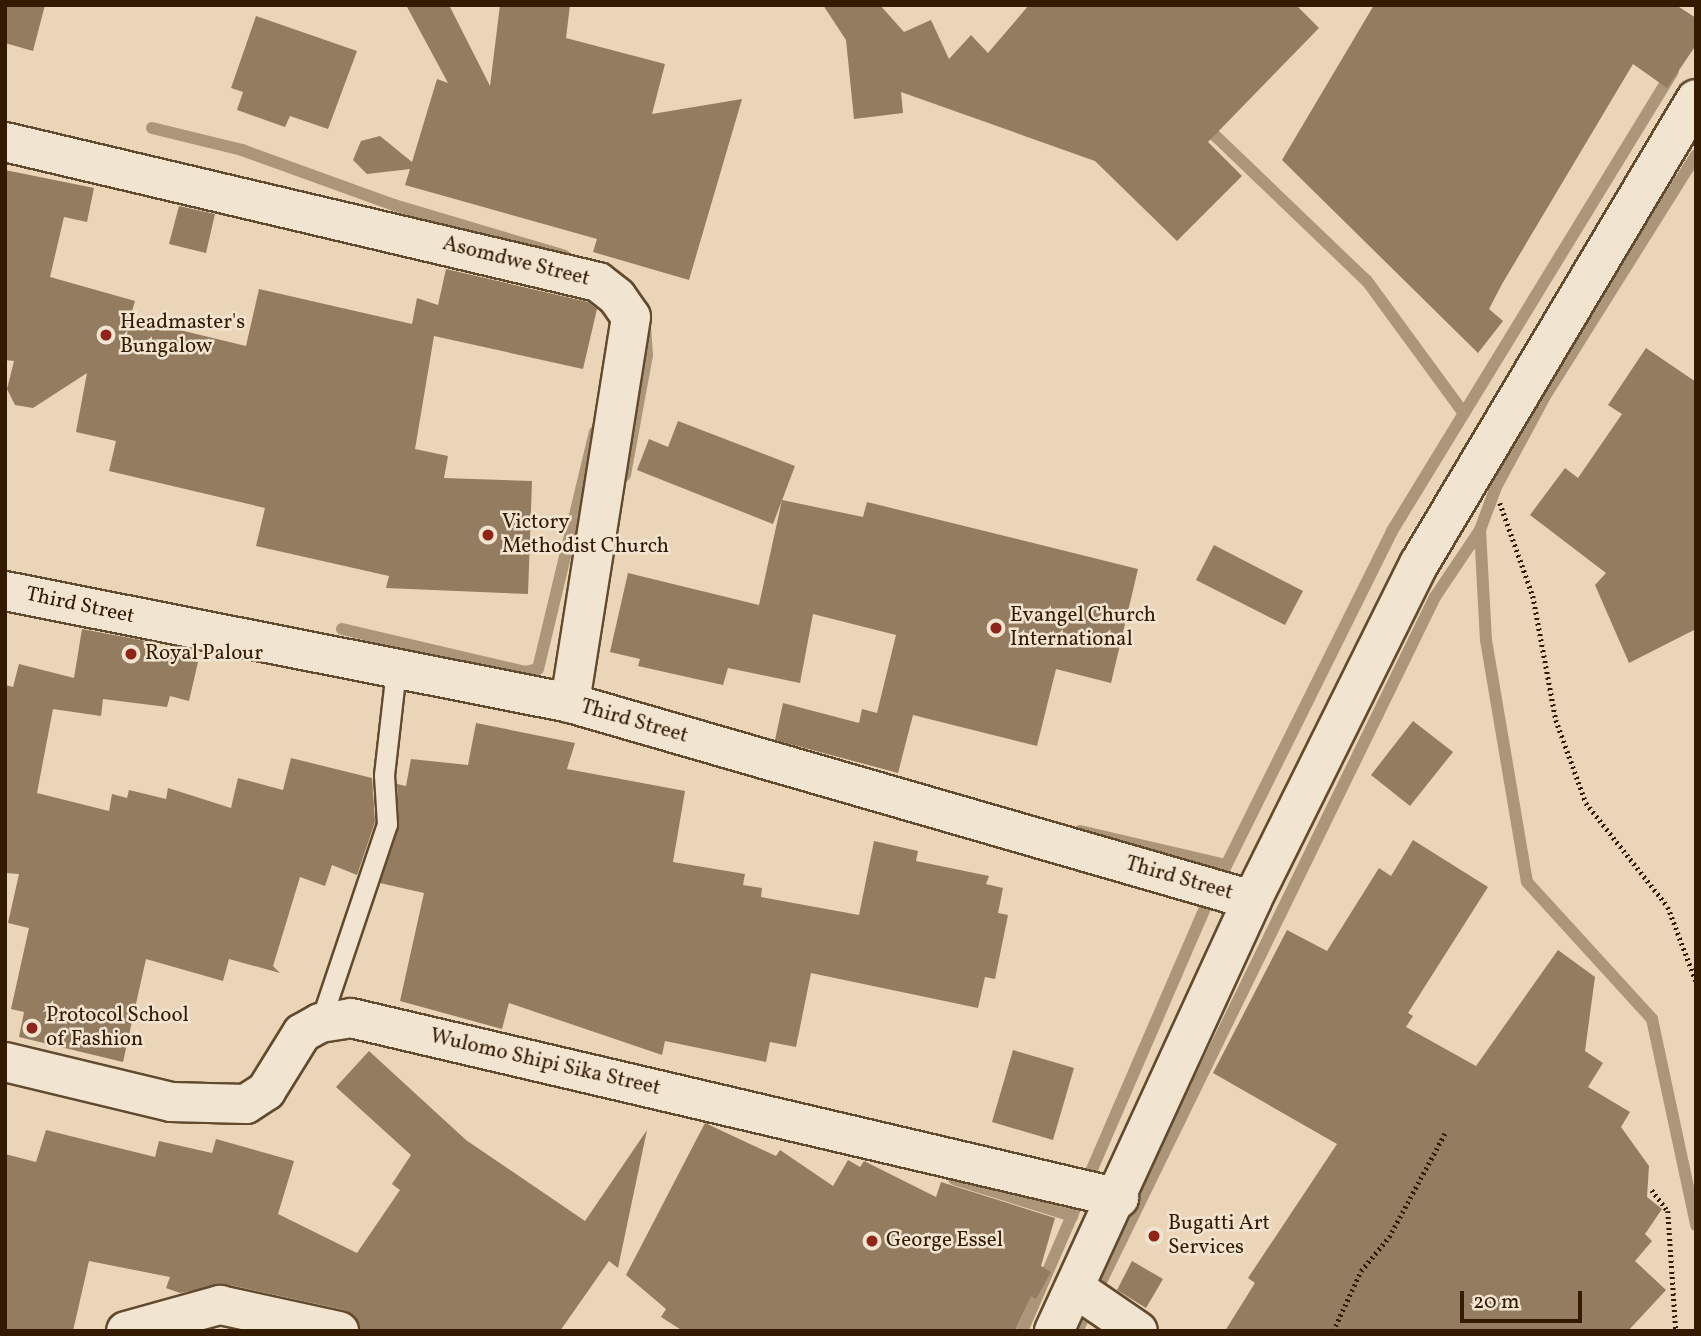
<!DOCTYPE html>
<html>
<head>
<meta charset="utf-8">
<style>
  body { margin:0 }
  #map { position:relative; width:1701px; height:1336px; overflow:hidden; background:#ead5b8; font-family:Vollkorn,serif }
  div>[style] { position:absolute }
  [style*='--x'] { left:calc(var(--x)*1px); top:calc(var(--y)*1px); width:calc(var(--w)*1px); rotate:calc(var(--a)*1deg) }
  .stream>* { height:12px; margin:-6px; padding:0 6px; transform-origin:6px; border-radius:6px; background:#ac9679 }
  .building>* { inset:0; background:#937c60 }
  .path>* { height:4.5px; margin-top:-2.25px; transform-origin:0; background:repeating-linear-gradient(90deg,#341b00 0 2px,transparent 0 5.5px) }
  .roads { filter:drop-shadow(2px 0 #624a2e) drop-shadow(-2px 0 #624a2e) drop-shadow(0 2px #624a2e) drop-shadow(0 -2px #624a2e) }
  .service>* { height:19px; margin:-9.5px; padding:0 9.5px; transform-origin:9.5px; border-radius:9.5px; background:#f1e4d1 }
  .minor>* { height:38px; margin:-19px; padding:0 19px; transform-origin:19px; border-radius:19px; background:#f1e4d1 }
  .dots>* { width:19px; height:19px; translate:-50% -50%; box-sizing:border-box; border:4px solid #f1e4d1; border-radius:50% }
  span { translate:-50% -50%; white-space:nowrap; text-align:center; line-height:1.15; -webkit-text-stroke:5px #f1e4d1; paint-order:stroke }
  .street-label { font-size:21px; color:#341b00 }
  .poi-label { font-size:21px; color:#341b00 }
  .left { translate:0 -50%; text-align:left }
  .frame { position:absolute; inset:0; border:7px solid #341b00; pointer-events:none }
  .scale { position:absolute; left:1460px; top:1291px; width:122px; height:32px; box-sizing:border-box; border:4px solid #341b00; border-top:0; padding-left:9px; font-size:21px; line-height:24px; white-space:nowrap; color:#341b00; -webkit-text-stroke:5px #f1e4d1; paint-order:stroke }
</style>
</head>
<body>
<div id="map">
  <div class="stream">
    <i style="--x:1203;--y:124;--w:227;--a:43.8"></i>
    <i style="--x:1367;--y:281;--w:162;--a:53.8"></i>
    <i style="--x:152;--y:128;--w:93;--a:13.7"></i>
    <i style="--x:242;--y:150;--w:162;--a:19.9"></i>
    <i style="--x:394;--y:205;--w:178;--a:16.6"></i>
    <i style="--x:625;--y:475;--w:122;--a:-79.6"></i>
    <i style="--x:647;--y:355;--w:27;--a:-94"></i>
    <i style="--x:1480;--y:530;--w:110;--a:86.9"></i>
    <i style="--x:1486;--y:640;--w:245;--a:80.4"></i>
    <i style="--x:1527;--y:882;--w:185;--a:47.6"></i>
    <i style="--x:1652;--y:1019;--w:211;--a:77.9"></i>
    <i style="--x:342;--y:629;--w:188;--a:13.2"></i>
    <i style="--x:525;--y:672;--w:13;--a:-13"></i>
    <i style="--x:538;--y:669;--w:244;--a:-76.5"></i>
    <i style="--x:1080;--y:831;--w:150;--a:13.1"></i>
    <i style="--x:954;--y:1179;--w:124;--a:17.4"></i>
    <i style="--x:1022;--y:1331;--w:468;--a:-66.6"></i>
    <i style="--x:1208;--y:902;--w:414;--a:-63.6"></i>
    <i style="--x:1392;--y:531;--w:539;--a:-58.58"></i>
    <i style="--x:1077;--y:1331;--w:817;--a:-64"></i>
    <i style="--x:1435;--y:597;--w:81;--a:-56.1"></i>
    <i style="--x:1480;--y:530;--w:46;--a:-69.6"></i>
    <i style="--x:1496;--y:487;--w:103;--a:-61.7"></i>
    <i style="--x:1545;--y:396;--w:284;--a:-57.9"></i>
  </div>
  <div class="building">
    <i style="clip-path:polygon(5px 5px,45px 5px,33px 51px,5px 43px)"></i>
    <i style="clip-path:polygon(406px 5px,449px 5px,490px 86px,500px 5px,570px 5px,566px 38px,665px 64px,652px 114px,742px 99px,689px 280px,593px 252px,597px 239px,405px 185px,410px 169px,367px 174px,353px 160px,361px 141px,380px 136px,412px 162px,437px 79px,448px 83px)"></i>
    <i style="clip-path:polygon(823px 5px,880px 5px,904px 32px,931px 20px,949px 59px,971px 35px,988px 53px,1029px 5px,1296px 5px,1319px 28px,1208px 142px,1242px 176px,1177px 241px,1095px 161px,901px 92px,903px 113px,854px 119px,846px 40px)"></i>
    <i style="clip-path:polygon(1374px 5px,1676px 5px,1696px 18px,1696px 45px,1667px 88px,1633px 64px,1502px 284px,1489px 309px,1503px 321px,1478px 353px,1282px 160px)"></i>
    <i style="clip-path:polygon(256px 16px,357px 51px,328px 129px,290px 116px,285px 127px,237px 110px,243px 92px,231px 88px)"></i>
    <i style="clip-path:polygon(5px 170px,94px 188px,87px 222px,64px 217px,50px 277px,135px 301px,130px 318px,246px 346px,259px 289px,412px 324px,417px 298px,438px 305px,446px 269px,588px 302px,597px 309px,583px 369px,434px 336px,415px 449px,448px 456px,444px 478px,532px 481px,528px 594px,386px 588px,389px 576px,256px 546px,265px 508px,109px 471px,116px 441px,76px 432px,87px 373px,33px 408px,15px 405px,7px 389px,14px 361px,5px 360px)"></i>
    <i style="clip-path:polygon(179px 206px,215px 214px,206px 253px,169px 244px)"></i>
    <i style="clip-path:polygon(1646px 348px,1696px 382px,1696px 629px,1629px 663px,1595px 585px,1606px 573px,1530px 515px,1565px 468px,1578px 478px,1622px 414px,1608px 405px)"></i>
    <i style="clip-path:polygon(678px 421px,795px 466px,773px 524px,637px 470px,649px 439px,668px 447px)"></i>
    <i style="clip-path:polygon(782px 500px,863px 517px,867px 502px,1138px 569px,1111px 683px,1056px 669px,1037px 746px,913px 715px,898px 773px,775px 740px,783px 703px,859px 723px,862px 709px,877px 713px,896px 635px,813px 614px,800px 683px,728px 668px,723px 685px,638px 666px,640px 659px,610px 652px,628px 573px,759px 605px)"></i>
    <i style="clip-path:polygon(1214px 545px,1303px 591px,1285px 625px,1196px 580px)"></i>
    <i style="clip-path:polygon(82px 629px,146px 641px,144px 648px,198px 662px,189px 701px,170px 696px,167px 707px,103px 699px,101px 716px,53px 709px,37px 793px,109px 811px,112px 794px,127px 798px,129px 790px,166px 799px,168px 788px,231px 808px,238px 778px,283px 790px,291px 758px,372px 778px,375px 822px,357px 875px,332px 865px,325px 886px,300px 877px,273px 966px,280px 973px,229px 959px,223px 981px,146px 959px,123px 1062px,19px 1037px,24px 1012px,11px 1009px,29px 928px,8px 923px,19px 874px,5px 873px,5px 685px,13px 687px,19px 664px,74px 678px)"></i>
    <i style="clip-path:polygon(1413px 721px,1453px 752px,1410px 806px,1371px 775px)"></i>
    <i style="clip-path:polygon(476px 723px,575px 743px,567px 769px,685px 791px,673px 862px,745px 874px,743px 885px,762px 888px,761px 897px,859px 915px,874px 841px,918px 851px,916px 861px,989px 876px,986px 884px,1003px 888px,998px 913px,1008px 915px,995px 979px,985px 977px,978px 1008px,811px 973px,796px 1047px,770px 1042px,766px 1062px,665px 1041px,662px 1055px,509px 1003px,502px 1029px,400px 1001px,424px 893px,380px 883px,399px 827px,397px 784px,406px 786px,411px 759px,468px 765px)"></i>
    <i style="clip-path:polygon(1413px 840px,1488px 887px,1408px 1013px,1413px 1016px,1406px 1027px,1476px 1066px,1558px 950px,1595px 977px,1585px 1051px,1603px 1063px,1588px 1087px,1630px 1112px,1621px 1127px,1649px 1166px,1647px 1197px,1662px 1209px,1645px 1234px,1652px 1241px,1635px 1261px,1666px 1290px,1628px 1331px,1225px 1331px,1255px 1283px,1248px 1278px,1337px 1144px,1213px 1073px,1287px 930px,1327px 951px,1379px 868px,1391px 876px)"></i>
    <i style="clip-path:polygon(1013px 1050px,1074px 1068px,1053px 1140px,992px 1122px)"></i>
    <i style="clip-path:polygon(369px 1051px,466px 1140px,585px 1221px,647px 1130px,618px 1268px,609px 1261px,560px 1331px,360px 1331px,354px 1315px,344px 1310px,225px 1284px,180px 1293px,166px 1288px,170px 1277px,89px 1261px,73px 1331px,5px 1331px,5px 1154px,36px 1162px,46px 1130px,155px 1157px,159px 1141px,212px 1153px,216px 1139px,294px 1161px,278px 1214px,357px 1253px,400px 1190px,392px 1184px,411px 1155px,336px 1087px)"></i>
    <i style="clip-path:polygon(705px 1123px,776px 1156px,780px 1150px,833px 1186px,848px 1160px,860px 1167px,864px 1161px,936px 1197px,941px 1182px,1055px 1218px,1041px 1266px,1051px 1272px,1036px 1299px,1031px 1296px,1015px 1331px,683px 1331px,661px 1317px,666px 1309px,626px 1275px)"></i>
    <i style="clip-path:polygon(1132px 1261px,1163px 1279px,1146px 1308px,1117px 1290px)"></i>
  </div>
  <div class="path">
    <i style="--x:1500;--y:503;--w:99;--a:70.5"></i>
    <i style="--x:1533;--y:596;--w:126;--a:79.5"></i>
    <i style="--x:1556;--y:720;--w:88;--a:70.1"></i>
    <i style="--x:1586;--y:803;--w:132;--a:51.7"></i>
    <i style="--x:1668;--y:907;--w:79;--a:69.3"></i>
    <i style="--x:1652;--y:1190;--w:26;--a:53"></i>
    <i style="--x:1668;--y:1211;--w:120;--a:86.2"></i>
    <i style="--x:1333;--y:1331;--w:66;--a:-65"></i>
    <i style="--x:1361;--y:1271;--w:44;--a:-50.5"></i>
    <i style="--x:1389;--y:1237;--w:120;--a:-61.7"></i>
  </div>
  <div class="roads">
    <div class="service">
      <i style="--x:320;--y:1023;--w:210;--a:-71.4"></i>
      <i style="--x:387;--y:824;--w:49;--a:-93.5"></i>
      <i style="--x:384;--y:775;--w:106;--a:-83.5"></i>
    </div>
    <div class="minor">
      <i style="--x:5;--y:142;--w:609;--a:13.28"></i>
      <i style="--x:598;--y:282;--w:24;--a:38"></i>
      <i style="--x:617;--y:297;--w:24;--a:55"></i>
      <i style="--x:631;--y:317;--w:391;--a:99"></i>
      <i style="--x:5;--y:591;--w:576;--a:11.21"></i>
      <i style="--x:570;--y:703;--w:710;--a:16.11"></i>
      <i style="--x:5;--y:1062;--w:171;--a:13.5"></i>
      <i style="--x:171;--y:1102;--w:75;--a:1.5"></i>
      <i style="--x:246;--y:1104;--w:24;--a:-33"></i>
      <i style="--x:266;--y:1091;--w:68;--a:-58.2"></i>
      <i style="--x:302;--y:1033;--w:21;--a:-29"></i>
      <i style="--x:320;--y:1023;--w:31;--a:-9"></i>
      <i style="--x:351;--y:1018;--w:789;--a:13.19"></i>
      <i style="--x:1075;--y:1288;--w:76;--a:34.3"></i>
      <i style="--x:126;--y:1331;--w:98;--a:-15.5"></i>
      <i style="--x:220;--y:1305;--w:122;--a:12.3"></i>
      <i style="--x:1054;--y:1331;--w:474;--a:-65.3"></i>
      <i style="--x:1252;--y:900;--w:375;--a:-63.6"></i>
      <i style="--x:1419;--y:564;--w:541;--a:-59.22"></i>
    </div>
  </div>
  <div class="dots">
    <i style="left:106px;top:335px;background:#8f2418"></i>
    <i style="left:488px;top:535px;background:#8f2418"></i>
    <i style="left:996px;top:628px;background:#8f2418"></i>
    <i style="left:131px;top:654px;background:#8f2418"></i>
    <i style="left:32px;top:1028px;background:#8f2418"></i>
    <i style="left:1154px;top:1236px;background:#8f2418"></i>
    <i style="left:872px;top:1241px;background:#8f2418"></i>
  </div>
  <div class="street-label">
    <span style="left:516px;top:262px;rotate:14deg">Asomdwe Street</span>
    <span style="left:80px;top:606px;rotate:12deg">Third Street</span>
    <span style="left:634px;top:722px;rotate:16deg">Third Street</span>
    <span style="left:1179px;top:879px;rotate:16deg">Third Street</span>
    <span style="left:545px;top:1063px;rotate:13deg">Wulomo Shipi Sika Street</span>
  </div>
  <div class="poi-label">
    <span class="left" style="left:120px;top:335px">Headmaster's<br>Bungalow</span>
    <span class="left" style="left:502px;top:535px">Victory<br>Methodist Church</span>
    <span class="left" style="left:1010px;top:628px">Evangel Church<br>International</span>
    <span class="left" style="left:145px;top:654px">Royal Palour</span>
    <span class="left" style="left:46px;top:1028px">Protocol School<br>of Fashion</span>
    <span class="left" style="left:1168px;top:1236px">Bugatti Art<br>Services</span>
    <span class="left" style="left:886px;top:1241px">George Essel</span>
  </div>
  <div class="frame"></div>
  <div class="scale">20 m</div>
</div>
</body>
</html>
